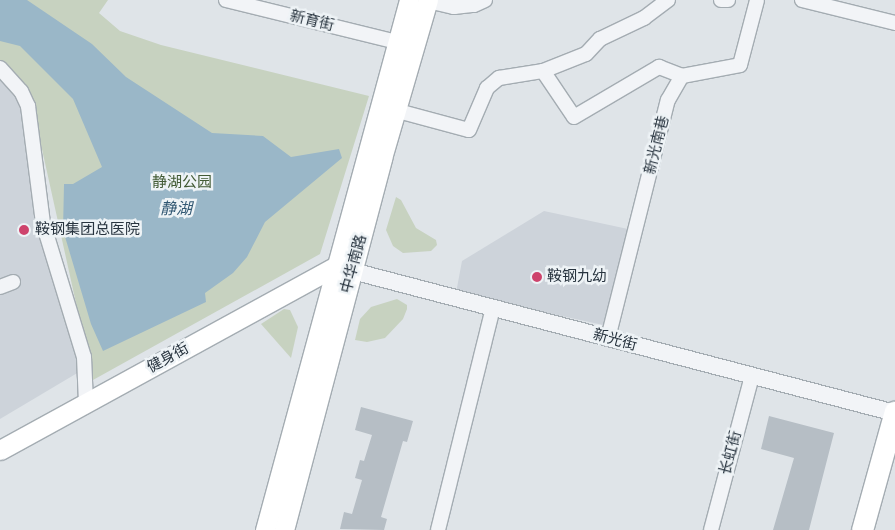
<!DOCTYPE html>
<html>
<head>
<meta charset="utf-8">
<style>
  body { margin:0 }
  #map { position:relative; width:895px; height:530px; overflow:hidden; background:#dfe4e8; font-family:"Varela Round","Noto Sans SC",sans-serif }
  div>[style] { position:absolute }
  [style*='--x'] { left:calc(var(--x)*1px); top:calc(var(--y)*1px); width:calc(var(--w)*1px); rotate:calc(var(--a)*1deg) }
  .built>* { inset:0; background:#cdd3da }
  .green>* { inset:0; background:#c7d2c0 }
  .water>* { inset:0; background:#9ab7c8 }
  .building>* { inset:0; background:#b6bec5 }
  .roads { filter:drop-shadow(1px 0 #a4acb2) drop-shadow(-1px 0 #a4acb2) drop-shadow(0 1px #a4acb2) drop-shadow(0 -1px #a4acb2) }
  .minor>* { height:14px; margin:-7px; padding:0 7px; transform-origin:7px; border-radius:7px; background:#f2f4f7 }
  .tertiary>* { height:16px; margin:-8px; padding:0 8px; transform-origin:8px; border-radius:8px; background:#f2f4f7 }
  .secondary>* { height:19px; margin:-9.5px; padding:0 9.5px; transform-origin:9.5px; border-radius:9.5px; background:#fff }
  .primary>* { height:21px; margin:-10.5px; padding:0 10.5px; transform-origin:10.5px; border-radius:10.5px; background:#fff }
  .dots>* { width:14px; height:14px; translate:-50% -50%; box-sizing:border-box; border:2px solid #eef3f6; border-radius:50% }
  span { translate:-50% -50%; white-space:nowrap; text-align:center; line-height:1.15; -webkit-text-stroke:5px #eef3f6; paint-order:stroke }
  .street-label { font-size:15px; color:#28343f }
  .park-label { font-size:15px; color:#425b35 }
  .poi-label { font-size:15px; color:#28343f }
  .left { translate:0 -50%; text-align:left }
  .water-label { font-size:16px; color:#325873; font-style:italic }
</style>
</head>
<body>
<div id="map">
  <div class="built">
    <i style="clip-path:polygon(0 75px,22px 96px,79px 372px,0 419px)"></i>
    <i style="clip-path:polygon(544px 211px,628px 229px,603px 325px,456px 293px,462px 261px)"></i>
  </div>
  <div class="green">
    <i style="clip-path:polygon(0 0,108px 0,99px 13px,120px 31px,161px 45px,369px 96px,320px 254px,93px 380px,30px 95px,0 63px)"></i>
    <i style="clip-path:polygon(396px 197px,401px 200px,416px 228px,436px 240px,437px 245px,431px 251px,403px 253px,393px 246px,386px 230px)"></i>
    <i style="clip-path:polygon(397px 299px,407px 305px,407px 309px,403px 319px,385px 338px,367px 342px,355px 340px,360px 319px,371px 307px)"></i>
    <i style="clip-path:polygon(284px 309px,290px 310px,298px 327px,291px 358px,261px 324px)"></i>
  </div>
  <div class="water">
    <i style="clip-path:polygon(0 0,27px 0,92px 44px,126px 77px,212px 133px,263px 136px,291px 157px,339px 149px,342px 158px,265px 222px,247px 257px,233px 273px,205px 293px,206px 302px,103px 351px,91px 324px,63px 230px,64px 184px,73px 184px,102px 167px,73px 99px,20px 46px,0 41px)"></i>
  </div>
  <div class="building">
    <i style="clip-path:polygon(361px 407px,413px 421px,407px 442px,403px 441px,381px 517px,387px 519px,384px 530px,340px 529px,344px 512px,352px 514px,362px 480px,355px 478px,360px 460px,364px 461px,372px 435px,355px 430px)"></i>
    <i style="clip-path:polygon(769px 416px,834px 433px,809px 530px,773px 530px,794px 458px,761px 449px)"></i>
  </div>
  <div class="roads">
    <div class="minor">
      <i style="--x:226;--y:0;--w:176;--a:13.8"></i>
      <i style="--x:721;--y:0;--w:7;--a:0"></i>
      <i style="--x:802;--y:0;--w:96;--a:13.9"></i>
      <i style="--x:428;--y:1;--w:27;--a:13"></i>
      <i style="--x:454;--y:7;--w:20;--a:-6"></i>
      <i style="--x:474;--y:5;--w:12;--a:-24"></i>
      <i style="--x:0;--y:68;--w:31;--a:48"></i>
      <i style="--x:21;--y:91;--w:17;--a:65"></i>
      <i style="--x:28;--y:106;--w:118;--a:82.7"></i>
      <i style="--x:43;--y:223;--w:140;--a:73"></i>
      <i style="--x:84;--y:357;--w:46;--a:87.5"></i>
      <i style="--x:543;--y:71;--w:55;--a:56"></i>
      <i style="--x:574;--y:117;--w:99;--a:-30.5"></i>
      <i style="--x:659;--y:67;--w:25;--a:21"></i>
      <i style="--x:398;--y:111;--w:73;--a:15"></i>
      <i style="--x:469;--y:130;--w:46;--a:-66.8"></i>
      <i style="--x:487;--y:88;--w:16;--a:-40"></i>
      <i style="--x:499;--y:78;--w:45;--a:-9"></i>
      <i style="--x:543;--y:71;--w:46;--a:-21.6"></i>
      <i style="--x:586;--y:54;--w:21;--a:-47"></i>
      <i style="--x:600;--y:39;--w:49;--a:-25.5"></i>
      <i style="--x:644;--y:18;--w:30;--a:-37"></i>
      <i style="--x:0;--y:287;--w:14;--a:-21"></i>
      <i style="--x:608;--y:338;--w:245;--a:-75.9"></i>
      <i style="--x:668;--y:100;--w:28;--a:-60"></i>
      <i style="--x:682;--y:76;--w:59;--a:-10.7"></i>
      <i style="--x:740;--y:65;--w:67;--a:-75.3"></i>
      <i style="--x:438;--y:530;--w:229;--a:-76.1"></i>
      <i style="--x:711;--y:530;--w:159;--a:-75.1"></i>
    </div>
    <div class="tertiary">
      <i style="--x:341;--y:268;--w:573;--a:14.67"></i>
    </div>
    <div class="secondary">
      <i style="--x:0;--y:450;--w:383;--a:-28.7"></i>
      <i style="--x:265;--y:530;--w:549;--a:-74.8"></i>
      <i style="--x:284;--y:530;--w:385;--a:-75.2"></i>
      <i style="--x:382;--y:158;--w:165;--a:-73.8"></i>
    </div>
    <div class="primary">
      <i style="--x:862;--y:530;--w:123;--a:-74.5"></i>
    </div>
  </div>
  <div class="dots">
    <i style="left:24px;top:230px;background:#ce436c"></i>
    <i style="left:537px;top:277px;background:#ce436c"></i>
  </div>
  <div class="street-label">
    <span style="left:312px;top:21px;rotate:14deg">新育街</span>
    <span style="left:657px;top:145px;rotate:-76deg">新光南巷</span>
    <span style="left:354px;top:264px;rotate:-75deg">中华南路</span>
    <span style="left:615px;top:340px;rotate:15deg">新光街</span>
    <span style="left:168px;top:358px;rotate:-29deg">健身街</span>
    <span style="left:731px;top:453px;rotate:-75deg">长虹街</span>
  </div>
  <div class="park-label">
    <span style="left:182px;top:183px">静湖公园</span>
  </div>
  <div class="poi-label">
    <span class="left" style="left:35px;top:230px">鞍钢集团总医院</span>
    <span class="left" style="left:547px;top:277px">鞍钢九幼</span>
  </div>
  <div class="water-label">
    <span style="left:176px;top:209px">静湖</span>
  </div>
</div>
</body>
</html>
